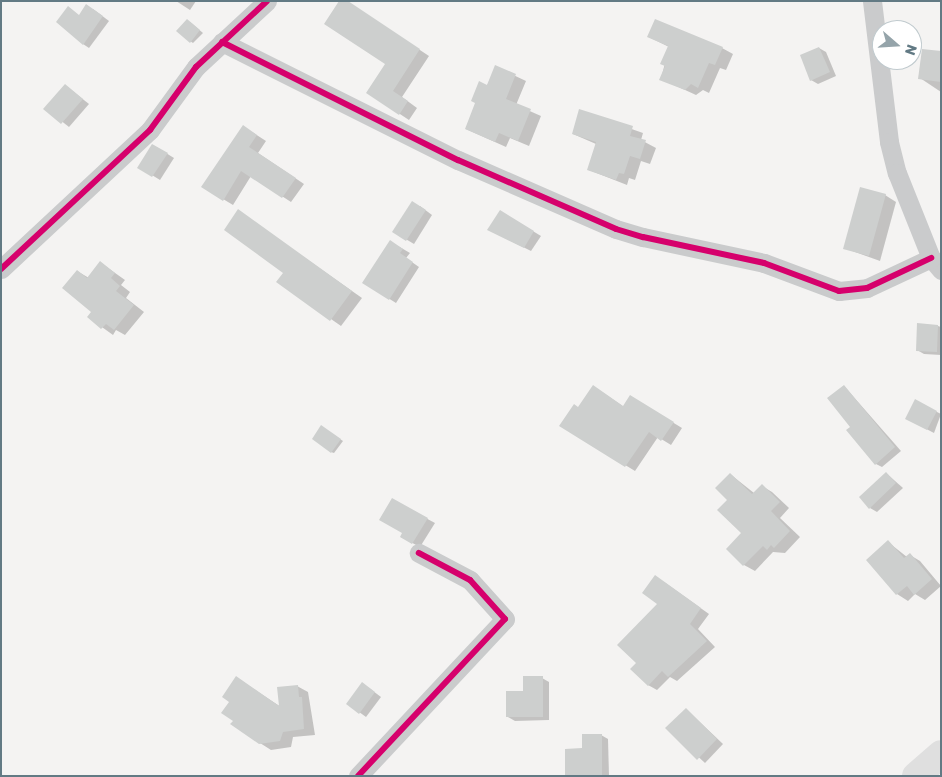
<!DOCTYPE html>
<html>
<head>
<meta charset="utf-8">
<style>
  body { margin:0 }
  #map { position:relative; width:942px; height:777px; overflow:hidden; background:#f4f3f2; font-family:Rubik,sans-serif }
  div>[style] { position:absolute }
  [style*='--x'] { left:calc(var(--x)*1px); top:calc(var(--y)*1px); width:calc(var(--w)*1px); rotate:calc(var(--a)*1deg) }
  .shadow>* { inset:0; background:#0003 }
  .building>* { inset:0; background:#cdcfce }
  .street>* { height:19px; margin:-9.5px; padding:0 9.5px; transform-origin:9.5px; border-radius:9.5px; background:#cacbcc }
  .highway>* { height:28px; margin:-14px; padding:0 14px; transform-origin:14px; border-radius:14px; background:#dfdfdf }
  .cycleway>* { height:6px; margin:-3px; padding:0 3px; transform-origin:3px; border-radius:3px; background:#d6006c }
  span { translate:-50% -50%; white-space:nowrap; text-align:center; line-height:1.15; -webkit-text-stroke:5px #fff; paint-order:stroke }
  .frame { position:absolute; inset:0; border:2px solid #627a84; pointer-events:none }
  .north { position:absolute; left:872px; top:20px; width:50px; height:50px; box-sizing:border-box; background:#fff; border:1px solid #c0cace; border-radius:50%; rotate:109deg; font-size:14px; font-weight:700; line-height:20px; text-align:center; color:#627a84 }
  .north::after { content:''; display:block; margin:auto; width:18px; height:22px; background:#95a4aa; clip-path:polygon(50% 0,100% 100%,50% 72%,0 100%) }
</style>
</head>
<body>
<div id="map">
  <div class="shadow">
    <i style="clip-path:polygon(176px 1px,196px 1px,190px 10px)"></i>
    <i style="clip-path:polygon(352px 5px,429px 56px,402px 97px,417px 108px,409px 120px,368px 93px,387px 64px)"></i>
    <i style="clip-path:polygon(93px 9px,109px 21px,89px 48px,83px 44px,80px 16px)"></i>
    <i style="clip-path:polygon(190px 22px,203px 33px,193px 43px,190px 41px)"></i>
    <i style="clip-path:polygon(649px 37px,722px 48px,733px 54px,726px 70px,720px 68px,709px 93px,703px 90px,696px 95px,661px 79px,669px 47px)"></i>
    <i style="clip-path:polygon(819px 48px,826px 52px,836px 76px,818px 84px,811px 80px)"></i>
    <i style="clip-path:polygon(941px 53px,941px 92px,920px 78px)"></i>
    <i style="clip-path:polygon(496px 67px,526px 81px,516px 105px,541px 116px,529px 146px,510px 138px,506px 147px,466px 129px)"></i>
    <i style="clip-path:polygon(65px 85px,89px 104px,69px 127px,45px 108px)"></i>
    <i style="clip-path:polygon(580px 111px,643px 133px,641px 140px,656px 148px,650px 164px,641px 161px,635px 180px,629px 178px,627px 185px,589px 170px,596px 144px,573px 134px)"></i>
    <i style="clip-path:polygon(252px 132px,266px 141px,258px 153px,304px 184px,291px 202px,251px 176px,233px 205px,203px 187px)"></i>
    <i style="clip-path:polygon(153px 145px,174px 158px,160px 180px,139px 167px)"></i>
    <i style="clip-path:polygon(885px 195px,896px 202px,880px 261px,844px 248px)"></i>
    <i style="clip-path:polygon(420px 206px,432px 215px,414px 244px,394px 232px)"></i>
    <i style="clip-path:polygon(500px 211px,541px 236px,531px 251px,489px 230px)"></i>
    <i style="clip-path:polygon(248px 218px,362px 298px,341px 326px,278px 282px,285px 272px)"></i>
    <i style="clip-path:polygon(398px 246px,410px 253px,406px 258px,419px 267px,396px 303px,364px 283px)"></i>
    <i style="clip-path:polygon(101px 263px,125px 280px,121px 285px,130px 292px,126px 298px,144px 312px,125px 335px,116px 330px,113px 335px,88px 317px,93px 312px,77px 271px,89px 278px)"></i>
    <i style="clip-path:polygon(938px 326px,941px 327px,941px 355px,924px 354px,917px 350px)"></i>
    <i style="clip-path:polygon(844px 386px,901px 451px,882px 467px,876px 464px,851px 427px)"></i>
    <i style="clip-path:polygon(602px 392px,624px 407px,631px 397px,682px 428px,671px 445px,658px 437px,635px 471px,561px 426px,578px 408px)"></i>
    <i style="clip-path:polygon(915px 401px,941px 414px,934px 433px,913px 422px)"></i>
    <i style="clip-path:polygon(322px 427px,343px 441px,334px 453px,331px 452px)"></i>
    <i style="clip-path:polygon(886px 473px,903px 488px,877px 512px,870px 508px)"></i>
    <i style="clip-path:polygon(730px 474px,754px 493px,762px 486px,772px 492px,789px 508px,780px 518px,800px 537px,785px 553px,773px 552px,755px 571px,744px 565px,742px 533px,729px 500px)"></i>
    <i style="clip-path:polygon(392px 500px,435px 523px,420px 547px,401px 537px,404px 533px)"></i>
    <i style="clip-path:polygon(888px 542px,907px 557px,910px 555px,920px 561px,941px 586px,925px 600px,915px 594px,908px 601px,897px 594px,868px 560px)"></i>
    <i style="clip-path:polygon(664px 582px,709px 614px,698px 629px,715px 647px,677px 681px,670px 677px,657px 690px,648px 685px,637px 663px,659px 604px)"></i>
    <i style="clip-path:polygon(237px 678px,281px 707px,297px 686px,308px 692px,315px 735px,293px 737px,291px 747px,271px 750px,260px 743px,234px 721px,231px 701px)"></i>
    <i style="clip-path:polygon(542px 678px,549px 682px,549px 720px,515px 721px,508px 717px,524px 692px)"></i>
    <i style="clip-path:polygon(369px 688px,381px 697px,366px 717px,348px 704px)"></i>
    <i style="clip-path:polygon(686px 709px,723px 744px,705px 763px,667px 728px)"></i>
    <i style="clip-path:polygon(601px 735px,608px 739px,609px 776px,566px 774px,583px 750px)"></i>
  </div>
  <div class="building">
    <i style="clip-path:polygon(339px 1px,348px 1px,420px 49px,393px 91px,408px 101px,399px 115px,366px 93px,385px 64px,324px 24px)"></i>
    <i style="clip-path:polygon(86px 4px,103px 16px,83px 45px,56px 22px,68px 6px,79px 15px)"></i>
    <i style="clip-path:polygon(187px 19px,200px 30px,190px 43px,176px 31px)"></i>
    <i style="clip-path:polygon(655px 19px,723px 47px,715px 65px,709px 63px,698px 88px,691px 84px,685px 90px,659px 80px,665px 66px,660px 64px,668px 46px,647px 37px)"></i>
    <i style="clip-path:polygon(819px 47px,830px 72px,810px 81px,800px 55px)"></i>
    <i style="clip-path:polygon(922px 49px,941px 51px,941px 82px,918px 79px)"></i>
    <i style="clip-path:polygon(495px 65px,516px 74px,506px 99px,531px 109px,518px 141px,499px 133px,495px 142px,465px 129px,475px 103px,471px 101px,479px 81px,487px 85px)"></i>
    <i style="clip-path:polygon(65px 84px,83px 99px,61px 124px,43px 109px)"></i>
    <i style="clip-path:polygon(579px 109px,633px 126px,630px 136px,646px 140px,640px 159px,630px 156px,624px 174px,619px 173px,616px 180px,587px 170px,596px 142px,572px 134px)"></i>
    <i style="clip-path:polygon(243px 125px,257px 135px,249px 147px,296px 178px,282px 198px,241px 171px,223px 201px,201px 187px)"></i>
    <i style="clip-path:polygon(152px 144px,168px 153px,152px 177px,137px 168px)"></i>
    <i style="clip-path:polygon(860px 187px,886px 194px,869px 256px,843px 249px)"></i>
    <i style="clip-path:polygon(412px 201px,426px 210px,406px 241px,392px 232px)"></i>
    <i style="clip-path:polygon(238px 209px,352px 291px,330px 321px,276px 282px,283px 273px,224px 230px)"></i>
    <i style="clip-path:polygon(500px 210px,534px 231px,524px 248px,487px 230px)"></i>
    <i style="clip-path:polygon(390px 240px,403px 249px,400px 253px,413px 262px,389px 300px,362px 283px)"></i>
    <i style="clip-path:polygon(100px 261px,115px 273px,111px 278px,120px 286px,116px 291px,134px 305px,114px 330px,106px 324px,101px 329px,87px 317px,91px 312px,62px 288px,77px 270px,87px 278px)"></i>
    <i style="clip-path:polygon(917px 323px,938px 325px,937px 352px,916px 351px)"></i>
    <i style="clip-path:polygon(593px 385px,623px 406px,630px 395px,674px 422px,661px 441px,649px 432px,625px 467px,559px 426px,574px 404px,578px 407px)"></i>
    <i style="clip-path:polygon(844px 385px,895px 447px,875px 465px,846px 430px,850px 427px,827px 398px)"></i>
    <i style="clip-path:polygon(915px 399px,937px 411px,927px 430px,905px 419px)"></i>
    <i style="clip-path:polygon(321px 425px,341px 439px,331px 453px,312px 439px)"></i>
    <i style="clip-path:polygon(886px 472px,896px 483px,869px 509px,859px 497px)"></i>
    <i style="clip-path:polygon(730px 473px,752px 494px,762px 484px,780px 502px,771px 511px,790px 531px,774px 548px,771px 545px,767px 550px,763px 546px,743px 566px,726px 549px,741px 533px,717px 510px,727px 500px,715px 488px)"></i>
    <i style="clip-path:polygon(392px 498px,428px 518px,412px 544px,400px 537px,402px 533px,379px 520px)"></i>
    <i style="clip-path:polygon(888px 540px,904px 558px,910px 553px,932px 579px,914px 595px,907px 586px,896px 595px,866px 560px)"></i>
    <i style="clip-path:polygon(655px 575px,701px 608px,690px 624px,707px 641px,668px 677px,662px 671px,648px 686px,630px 669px,636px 663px,617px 645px,657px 604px,642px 593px)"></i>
    <i style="clip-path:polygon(236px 676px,279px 706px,277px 687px,298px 685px,299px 697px,302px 697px,304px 729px,283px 732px,280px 741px,259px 744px,230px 724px,233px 721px,221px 713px,229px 702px,222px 697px)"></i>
    <i style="clip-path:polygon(523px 676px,543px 676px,543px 717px,506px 717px,506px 691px,523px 691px)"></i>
    <i style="clip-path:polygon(362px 682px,375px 692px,359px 714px,346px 704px)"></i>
    <i style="clip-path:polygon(686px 708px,717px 739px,697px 760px,665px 728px)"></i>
    <i style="clip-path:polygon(582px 734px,602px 734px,602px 775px,565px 775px,565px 749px,582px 748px)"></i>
  </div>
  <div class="street">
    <i style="--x:872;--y:1;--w:142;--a:83.1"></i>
    <i style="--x:889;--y:142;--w:32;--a:76"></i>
    <i style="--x:897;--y:173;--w:92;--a:68.2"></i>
    <i style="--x:931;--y:258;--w:16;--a:50"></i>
    <i style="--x:222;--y:42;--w:264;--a:26.6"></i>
    <i style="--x:458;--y:160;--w:172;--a:23.6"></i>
    <i style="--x:616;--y:229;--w:28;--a:17"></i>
    <i style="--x:643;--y:237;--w:124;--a:12.1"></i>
    <i style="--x:764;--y:263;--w:80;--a:20.5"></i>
    <i style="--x:839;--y:291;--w:28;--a:-6"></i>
    <i style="--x:867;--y:288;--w:71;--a:-25.1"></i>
    <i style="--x:1;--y:269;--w:204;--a:-43"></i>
    <i style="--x:150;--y:130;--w:78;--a:-53.9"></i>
    <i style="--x:196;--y:67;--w:97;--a:-42.9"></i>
    <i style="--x:358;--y:776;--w:215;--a:-46.9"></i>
    <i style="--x:505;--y:619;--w:52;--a:-131.9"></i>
    <i style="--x:470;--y:580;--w:58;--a:-152.1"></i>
  </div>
  <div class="highway">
    <i style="--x:916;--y:776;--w:33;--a:-41"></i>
  </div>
  <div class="cycleway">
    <i style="--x:222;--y:42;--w:264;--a:26.6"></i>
    <i style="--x:458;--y:160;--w:172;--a:23.6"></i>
    <i style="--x:616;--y:229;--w:28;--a:17"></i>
    <i style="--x:643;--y:237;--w:124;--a:12.1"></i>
    <i style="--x:764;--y:263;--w:80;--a:20.5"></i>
    <i style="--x:839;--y:291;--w:28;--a:-6"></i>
    <i style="--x:867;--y:288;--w:71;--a:-25.1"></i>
    <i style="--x:1;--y:269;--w:204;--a:-43"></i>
    <i style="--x:150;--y:130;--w:78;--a:-53.9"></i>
    <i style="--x:196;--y:67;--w:97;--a:-42.9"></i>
    <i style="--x:358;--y:776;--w:215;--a:-46.9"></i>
    <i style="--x:505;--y:619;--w:52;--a:-131.9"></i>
    <i style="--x:470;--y:580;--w:58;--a:-152.1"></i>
  </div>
  <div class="frame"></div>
  <div class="north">N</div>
</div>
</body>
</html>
